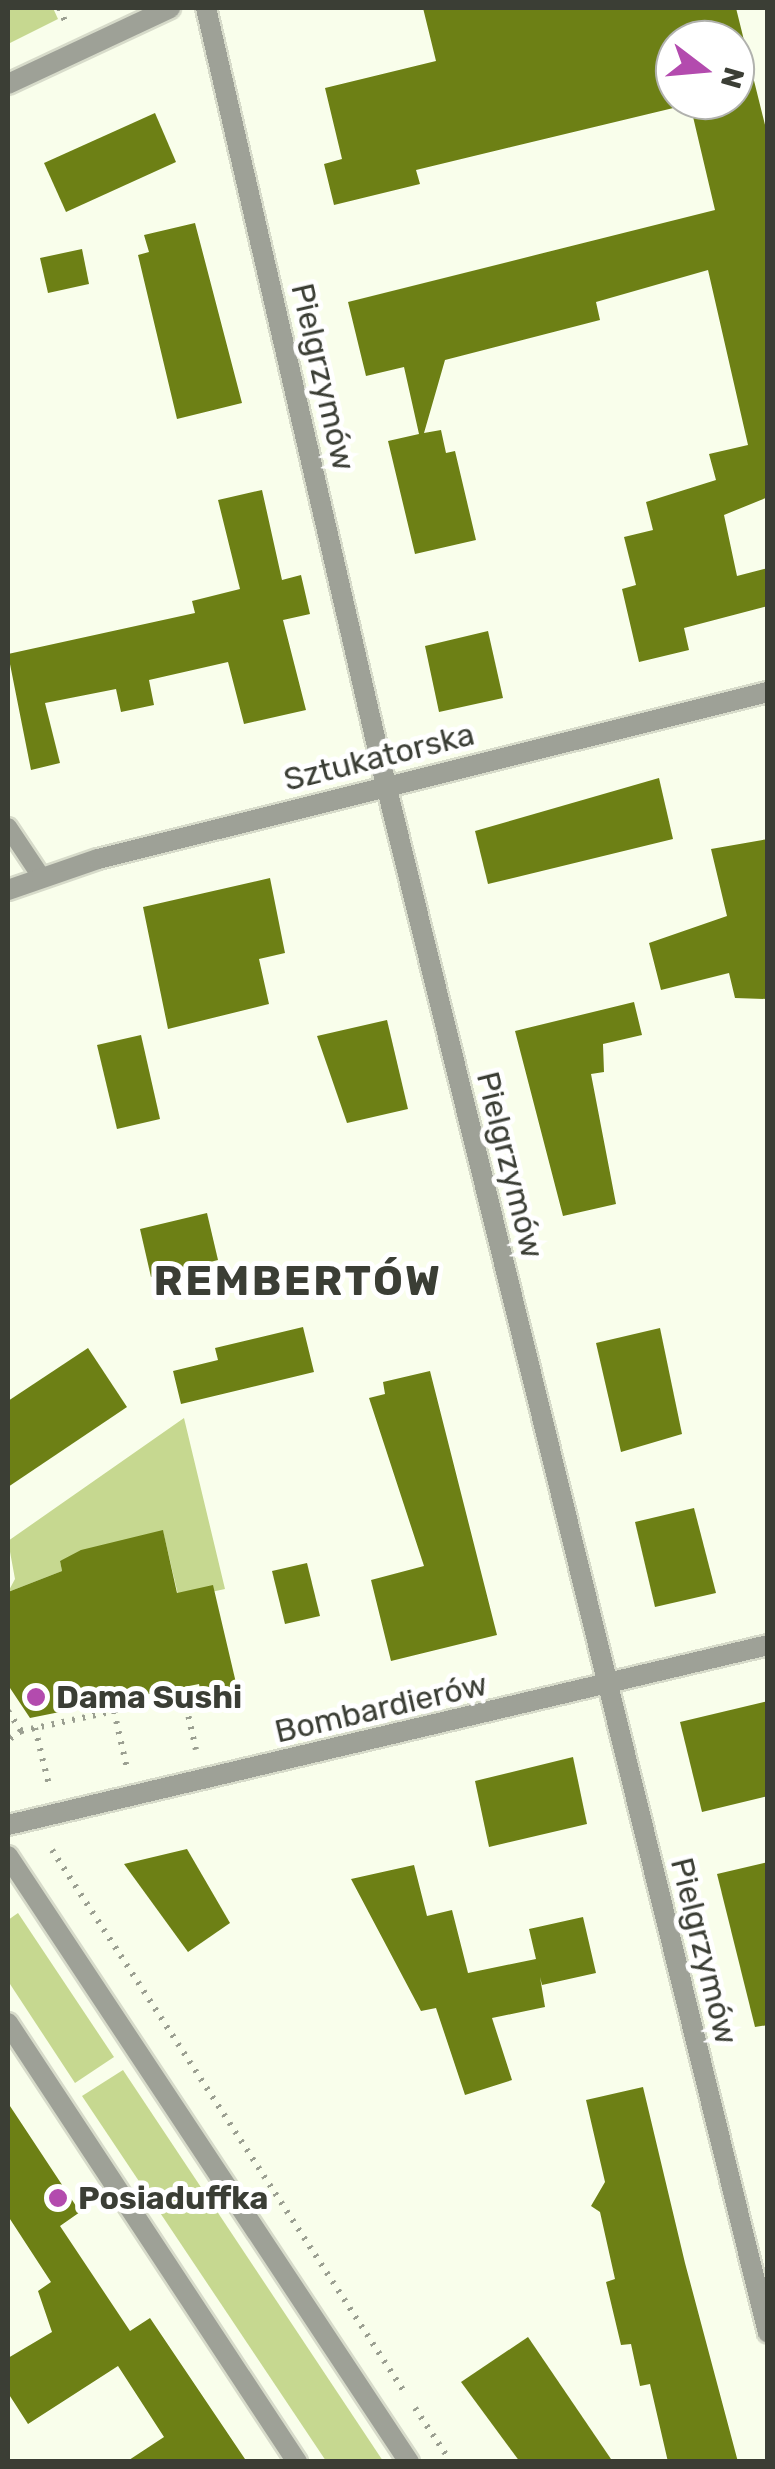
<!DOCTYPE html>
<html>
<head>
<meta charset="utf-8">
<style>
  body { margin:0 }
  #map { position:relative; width:775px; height:2469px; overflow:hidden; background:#f9feeb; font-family:Rubik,sans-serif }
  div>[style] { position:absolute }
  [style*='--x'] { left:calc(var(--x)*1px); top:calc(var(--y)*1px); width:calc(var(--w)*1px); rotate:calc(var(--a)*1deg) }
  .green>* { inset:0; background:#c6d890 }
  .building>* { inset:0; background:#6d8015 }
  .path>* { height:6px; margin-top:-3px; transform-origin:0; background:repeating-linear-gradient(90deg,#9b9f91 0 2.5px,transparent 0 10.5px) }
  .roads { filter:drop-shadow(2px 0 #d7dbca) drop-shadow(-2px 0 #d7dbca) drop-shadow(0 2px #d7dbca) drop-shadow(0 -2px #d7dbca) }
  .service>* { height:18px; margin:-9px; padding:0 9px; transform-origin:9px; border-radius:9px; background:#9ea197 }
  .minor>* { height:20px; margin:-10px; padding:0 10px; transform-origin:10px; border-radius:10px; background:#9ea197 }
  .tertiary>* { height:20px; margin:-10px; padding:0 10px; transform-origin:10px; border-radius:10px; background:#9ea197 }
  .dots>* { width:28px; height:28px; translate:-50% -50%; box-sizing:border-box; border:5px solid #fff; border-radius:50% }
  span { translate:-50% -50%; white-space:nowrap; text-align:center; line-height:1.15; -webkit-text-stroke:10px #fff; paint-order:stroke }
  .street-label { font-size:32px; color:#3b3e35 }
  .poi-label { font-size:32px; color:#3b3e35; font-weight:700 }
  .left { translate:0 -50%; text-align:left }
  .district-label { font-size:42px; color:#3b3e35; font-weight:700; letter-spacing:2.5px }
  .frame { position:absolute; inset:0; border:10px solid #3b3e35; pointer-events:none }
  .north { position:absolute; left:655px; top:20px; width:100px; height:100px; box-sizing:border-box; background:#fff; border:2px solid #b1b2ae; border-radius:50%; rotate:106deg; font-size:28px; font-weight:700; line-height:40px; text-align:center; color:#3b3e35 }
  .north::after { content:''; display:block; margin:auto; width:35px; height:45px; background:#b34bae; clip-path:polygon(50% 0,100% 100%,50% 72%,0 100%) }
</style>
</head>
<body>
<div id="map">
  <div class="green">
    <i style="clip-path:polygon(8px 8px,53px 8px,58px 19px,8px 44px)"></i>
    <i style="clip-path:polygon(184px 1418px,225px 1589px,179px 1599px,163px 1531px,60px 1561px,62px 1571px,8px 1592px,15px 1579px,8px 1541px)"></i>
    <i style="clip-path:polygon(18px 1913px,114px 2057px,75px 2083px,8px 1981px,8px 1920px)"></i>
    <i style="clip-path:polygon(123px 2070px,383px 2461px,326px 2461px,82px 2096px)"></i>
  </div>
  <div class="building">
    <i style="clip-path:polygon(evenodd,423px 8px,736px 8px,768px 137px,768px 497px,724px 515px,737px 576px,768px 568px,768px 606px,684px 628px,689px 650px,639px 662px,622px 589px,636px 585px,624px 537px,653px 530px,646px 502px,716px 480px,709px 454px,748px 445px,708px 270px,596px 302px,600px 320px,445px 360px,424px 433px,441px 430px,446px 453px,455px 451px,476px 540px,415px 554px,388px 441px,419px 434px,404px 367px,366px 376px,348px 302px,715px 210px,690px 104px,416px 170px,420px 184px,334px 205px,324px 164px,342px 159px,325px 88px,436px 61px,423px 8px,675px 40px,735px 40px,735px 100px,675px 100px,675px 40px)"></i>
    <i style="clip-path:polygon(155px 113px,176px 162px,66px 212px,44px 163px)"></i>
    <i style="clip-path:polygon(195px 223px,242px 403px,177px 419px,138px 255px,149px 252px,144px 235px)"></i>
    <i style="clip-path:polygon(82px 249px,89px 284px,48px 293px,40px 258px)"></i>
    <i style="clip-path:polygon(262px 490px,282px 580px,301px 575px,310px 614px,283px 620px,306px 710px,244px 724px,228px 662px,149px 680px,154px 705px,121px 712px,116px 689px,45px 703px,60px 763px,31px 770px,8px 654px,195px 613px,192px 601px,240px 589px,218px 500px)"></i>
    <i style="clip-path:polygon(488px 631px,503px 698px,439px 712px,425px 646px)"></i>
    <i style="clip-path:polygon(659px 778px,673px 839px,488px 884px,475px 831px)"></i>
    <i style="clip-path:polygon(768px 839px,768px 999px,735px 998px,729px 973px,661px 990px,649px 943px,727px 916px,711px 849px)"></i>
    <i style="clip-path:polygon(270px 878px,285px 953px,259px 959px,269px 1004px,168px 1029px,143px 907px)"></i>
    <i style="clip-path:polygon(634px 1002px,642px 1035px,603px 1044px,604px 1072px,591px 1074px,616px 1204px,563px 1216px,515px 1031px)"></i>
    <i style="clip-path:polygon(387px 1020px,408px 1109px,347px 1123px,317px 1036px)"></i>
    <i style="clip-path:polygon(141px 1035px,160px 1119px,117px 1129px,97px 1045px)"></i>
    <i style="clip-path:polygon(207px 1213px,218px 1260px,151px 1277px,140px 1229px)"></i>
    <i style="clip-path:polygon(303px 1327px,314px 1372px,181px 1404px,173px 1371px,218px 1360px,215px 1348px)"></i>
    <i style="clip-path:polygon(660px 1328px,682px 1434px,621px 1452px,596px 1343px)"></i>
    <i style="clip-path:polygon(88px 1348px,127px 1407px,8px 1487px,8px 1401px)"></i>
    <i style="clip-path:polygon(430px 1371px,497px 1635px,391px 1661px,371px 1580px,424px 1566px,369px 1398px,385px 1394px,383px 1382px)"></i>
    <i style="clip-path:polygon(694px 1508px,716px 1593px,655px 1607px,635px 1522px)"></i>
    <i style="clip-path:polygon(163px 1530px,177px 1593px,213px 1585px,240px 1700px,204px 1708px,199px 1684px,30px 1718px,8px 1685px,8px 1592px,62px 1571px,60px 1561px,81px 1550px)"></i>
    <i style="clip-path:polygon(307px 1563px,320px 1616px,285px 1624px,272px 1571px)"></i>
    <i style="clip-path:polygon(768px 1701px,768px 1796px,702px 1812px,680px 1722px)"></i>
    <i style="clip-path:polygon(573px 1757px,587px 1824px,489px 1847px,475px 1781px)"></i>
    <i style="clip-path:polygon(187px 1849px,230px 1923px,188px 1952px,124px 1864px)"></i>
    <i style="clip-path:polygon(768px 1862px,768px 2025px,755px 2027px,717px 1874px)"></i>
    <i style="clip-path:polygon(414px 1865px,427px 1916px,452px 1910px,468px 1973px,536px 1959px,529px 1929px,583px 1917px,596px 1973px,542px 1985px,540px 1977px,545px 2007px,492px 2018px,512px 2080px,465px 2095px,436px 2008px,421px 2011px,351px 1879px)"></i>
    <i style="clip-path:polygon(643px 2087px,685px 2263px,738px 2462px,668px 2462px,650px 2384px,640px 2386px,631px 2344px,621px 2345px,606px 2282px,615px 2279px,600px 2212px,591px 2206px,605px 2182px,586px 2100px)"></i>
    <i style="clip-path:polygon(8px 2103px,80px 2212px,60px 2226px,130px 2331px,150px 2318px,247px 2462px,126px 2462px,164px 2437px,118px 2366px,28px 2424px,8px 2393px,8px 2358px,52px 2332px,38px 2291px,51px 2282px,8px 2216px)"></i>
    <i style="clip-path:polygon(528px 2337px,613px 2462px,520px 2462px,461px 2382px)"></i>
  </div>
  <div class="path">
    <i style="--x:59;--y:8;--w:17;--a:65"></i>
    <i style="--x:8;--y:1711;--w:24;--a:57"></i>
    <i style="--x:21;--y:1731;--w:16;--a:145"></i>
    <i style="--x:114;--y:1711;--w:58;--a:77.2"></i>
    <i style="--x:35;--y:1728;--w:59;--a:76.2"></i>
    <i style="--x:21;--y:1731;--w:167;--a:-12.1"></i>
    <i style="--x:184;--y:1696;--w:55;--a:77.5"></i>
    <i style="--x:52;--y:1850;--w:648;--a:56.97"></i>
    <i style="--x:415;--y:2408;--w:65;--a:56.3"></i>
  </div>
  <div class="roads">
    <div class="service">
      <i style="--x:8;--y:827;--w:61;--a:56.3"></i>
    </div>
    <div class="minor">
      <i style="--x:206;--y:8;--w:798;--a:76.96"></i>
      <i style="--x:386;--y:785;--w:1594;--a:76.14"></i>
      <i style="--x:8;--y:890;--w:95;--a:-19"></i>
      <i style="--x:98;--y:859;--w:690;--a:-14"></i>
      <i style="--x:8;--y:1825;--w:781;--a:-13.32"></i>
    </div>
    <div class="tertiary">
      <i style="--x:8;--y:84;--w:179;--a:-25.1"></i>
      <i style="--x:8;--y:1856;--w:727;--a:56.51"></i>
      <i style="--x:8;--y:2023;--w:526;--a:56.64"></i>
    </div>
  </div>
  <div class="dots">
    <i style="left:36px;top:1697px;background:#b34bae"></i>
    <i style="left:58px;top:2198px;background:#b34bae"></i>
  </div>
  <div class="street-label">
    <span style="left:323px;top:377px;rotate:77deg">Pielgrzymów</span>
    <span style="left:379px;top:757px;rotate:-14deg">Sztukatorska</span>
    <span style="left:510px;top:1165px;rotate:76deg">Pielgrzymów</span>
    <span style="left:381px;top:1708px;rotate:-13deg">Bombardierów</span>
    <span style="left:704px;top:1951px;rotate:76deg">Pielgrzymów</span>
  </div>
  <div class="poi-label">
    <span class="left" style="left:56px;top:1697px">Dama Sushi</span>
    <span class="left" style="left:78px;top:2198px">Posiaduffka</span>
  </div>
  <div class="district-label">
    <span style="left:298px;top:1281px">REMBERTÓW</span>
  </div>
  <div class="frame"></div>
  <div class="north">N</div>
</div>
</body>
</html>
